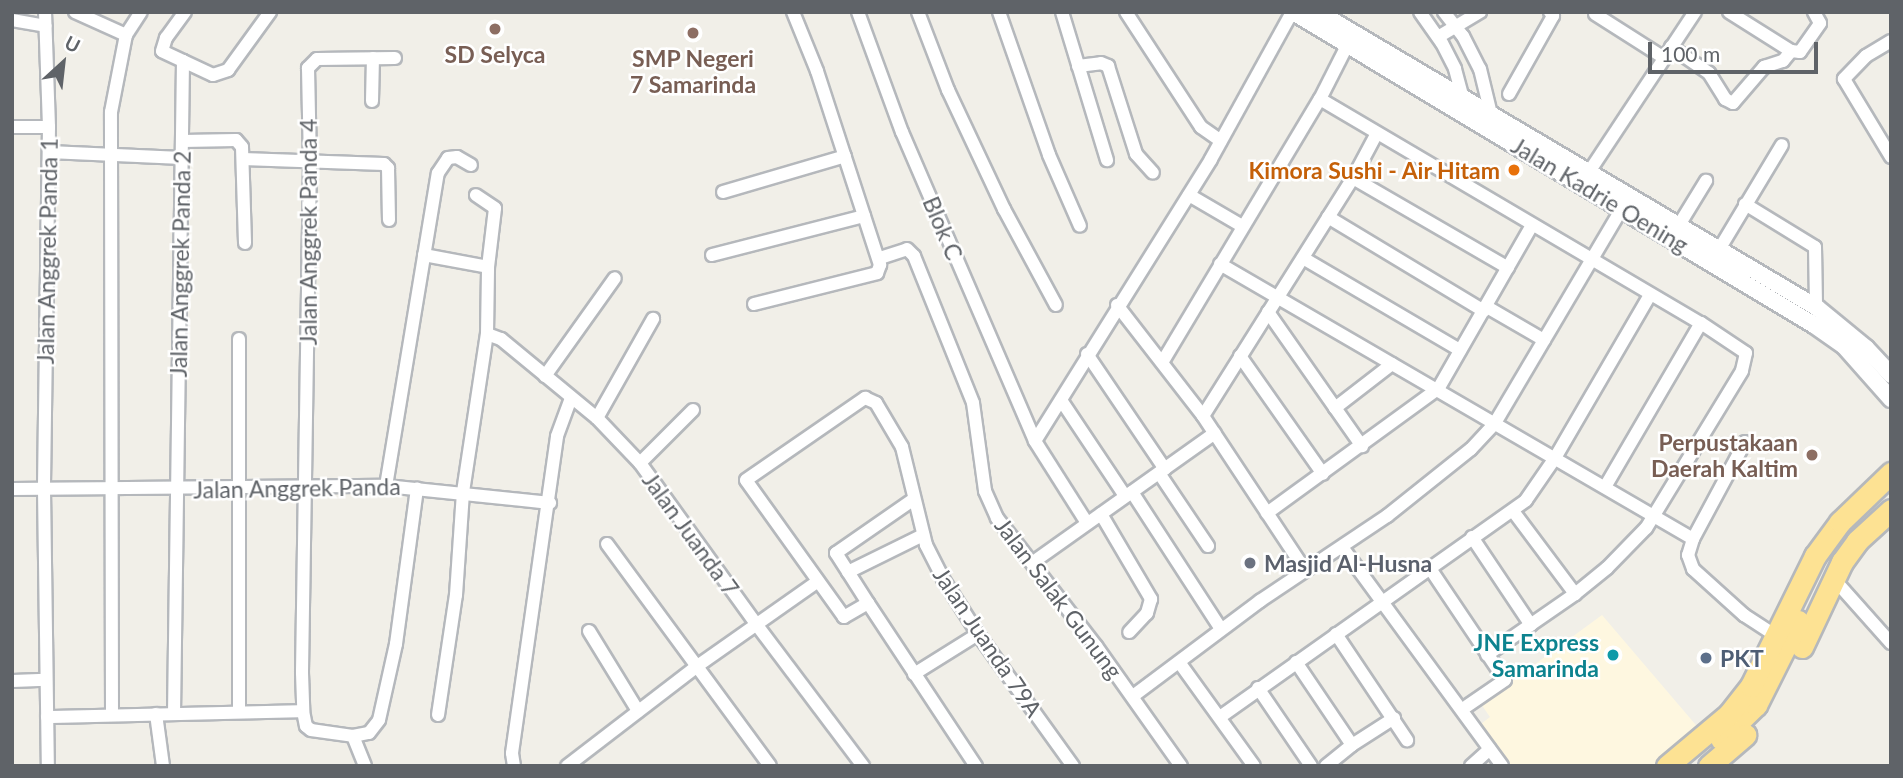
<!DOCTYPE html>
<html>
<head>
<meta charset="utf-8">
<style>
  body { margin:0 }
  #map { position:relative; width:1903px; height:778px; overflow:hidden; background:#f1efe8; font-family:Lato,sans-serif }
  div>[style] { position:absolute }
  [style*='--x'] { left:calc(var(--x)*1px); top:calc(var(--y)*1px); width:calc(var(--w)*1px); rotate:calc(var(--a)*1deg) }
  .commercial>* { inset:0; background:#fef7e0 }
  .roads { filter:drop-shadow(2px 0 #b5b8bc) drop-shadow(-2px 0 #b5b8bc) drop-shadow(0 2px #b5b8bc) drop-shadow(0 -2px #b5b8bc) }
  .street>* { height:12px; margin:-6px; padding:0 6px; transform-origin:6px; border-radius:6px; background:#fff }
  .secondary>* { height:16px; margin:-8px; padding:0 8px; transform-origin:8px; border-radius:8px; background:#fff }
  .highway>* { height:21px; margin:-10.5px; padding:0 10.5px; transform-origin:10.5px; border-radius:10.5px; background:#fde293 }
  .dots>* { width:19px; height:19px; translate:-50% -50%; box-sizing:border-box; border:4px solid #fff; border-radius:50% }
  span { translate:-50% -50%; white-space:nowrap; text-align:center; line-height:1.15; -webkit-text-stroke:5px #fff; paint-order:stroke }
  .education-label { font-size:23px; color:#785e54; font-weight:700 }
  .right { translate:-100% -50%; text-align:right }
  .food-label { font-size:23px; color:#c56008; font-weight:700 }
  .street-label { font-size:23px; color:#5f6368 }
  .worship-label { font-size:23px; color:#5b616d; font-weight:700 }
  .left { translate:0 -50%; text-align:left }
  .culture-label { font-size:23px; color:#0d838f; font-weight:700 }
  .service-label { font-size:23px; color:#4e5e75; font-weight:700 }
  .frame { position:absolute; inset:0; border:14px solid #5f6368; pointer-events:none }
  .north { position:absolute; left:28px; top:28px; width:70px; height:70px; -webkit-text-stroke:5px #fff; paint-order:stroke; rotate:27deg; font-size:19px; font-weight:700; line-height:28px; text-align:center; color:#5f6368 }
  .north::after { content:''; display:block; margin:auto; width:24px; height:32px; background:#5f6368; clip-path:polygon(50% 0,100% 100%,50% 72%,0 100%) }
  .scale { position:absolute; left:1648px; top:42px; width:170px; height:32px; box-sizing:border-box; border:4px solid #5f6368; border-top:0; padding-left:9px; font-size:21px; line-height:24px; white-space:nowrap; color:#5f6368; -webkit-text-stroke:5px #fff; paint-order:stroke }
</style>
</head>
<body>
<div id="map">
  <div class="commercial">
    <i style="clip-path:polygon(1602px 615px,1701px 731px,1657px 766px,1506px 766px,1477px 727px,1490px 717px,1481px 704px)"></i>
  </div>
  <div class="roads">
    <div class="street">
      <i style="--x:45;--y:12;--w:115;--a:88"></i>
      <i style="--x:49;--y:127;--w:363;--a:90.8"></i>
      <i style="--x:44;--y:490;--w:276;--a:89.2"></i>
      <i style="--x:75;--y:12;--w:56;--a:24.3"></i>
      <i style="--x:858;--y:12;--w:128;--a:69.9"></i>
      <i style="--x:902;--y:132;--w:336;--a:66.7"></i>
      <i style="--x:1035;--y:441;--w:97;--a:57.6"></i>
      <i style="--x:918;--y:12;--w:84;--a:69"></i>
      <i style="--x:948;--y:90;--w:132;--a:64.8"></i>
      <i style="--x:1004;--y:209;--w:109;--a:61.6"></i>
      <i style="--x:999;--y:12;--w:151;--a:70.7"></i>
      <i style="--x:1049;--y:155;--w:77;--a:66.4"></i>
      <i style="--x:1062;--y:12;--w:155;--a:73.1"></i>
      <i style="--x:1126;--y:12;--w:137;--a:56.9"></i>
      <i style="--x:1201;--y:127;--w:24;--a:35"></i>
      <i style="--x:1420;--y:12;--w:38;--a:55"></i>
      <i style="--x:1442;--y:43;--w:29;--a:63"></i>
      <i style="--x:1455;--y:69;--w:34;--a:75"></i>
      <i style="--x:1444;--y:12;--w:31;--a:52"></i>
      <i style="--x:1463;--y:36;--w:37;--a:63"></i>
      <i style="--x:1480;--y:69;--w:46;--a:76.3"></i>
      <i style="--x:1729;--y:12;--w:73;--a:32.2"></i>
      <i style="--x:1595;--y:14;--w:82;--a:32.5"></i>
      <i style="--x:12;--y:20;--w:34;--a:10"></i>
      <i style="--x:1438;--y:37;--w:49;--a:-30.8"></i>
      <i style="--x:1891;--y:41;--w:29;--a:149"></i>
      <i style="--x:1866;--y:56;--w:32;--a:134"></i>
      <i style="--x:1844;--y:79;--w:91;--a:58.9"></i>
      <i style="--x:1671;--y:47;--w:46;--a:34.4"></i>
      <i style="--x:1709;--y:73;--w:31;--a:58"></i>
      <i style="--x:1725;--y:99;--w:9;--a:27"></i>
      <i style="--x:1733;--y:103;--w:48;--a:-49.3"></i>
      <i style="--x:1764;--y:67;--w:20;--a:-18"></i>
      <i style="--x:1783;--y:61;--w:13;--a:-51"></i>
      <i style="--x:1791;--y:51;--w:9;--a:6"></i>
      <i style="--x:1800;--y:52;--w:35;--a:-55"></i>
      <i style="--x:1820;--y:23;--w:13;--a:-119"></i>
      <i style="--x:395;--y:58;--w:78;--a:179.3"></i>
      <i style="--x:317;--y:59;--w:13;--a:135"></i>
      <i style="--x:308;--y:68;--w:94;--a:88.8"></i>
      <i style="--x:310;--y:162;--w:511;--a:90.9"></i>
      <i style="--x:302;--y:673;--w:38;--a:88"></i>
      <i style="--x:303;--y:711;--w:15;--a:79"></i>
      <i style="--x:306;--y:726;--w:6;--a:39"></i>
      <i style="--x:311;--y:730;--w:42;--a:8.1"></i>
      <i style="--x:353;--y:736;--w:16;--a:-11"></i>
      <i style="--x:369;--y:733;--w:16;--a:-52"></i>
      <i style="--x:379;--y:720;--w:78;--a:-77.4"></i>
      <i style="--x:396;--y:644;--w:157;--a:-82.3"></i>
      <i style="--x:183;--y:61;--w:33;--a:25"></i>
      <i style="--x:213;--y:75;--w:16;--a:-18"></i>
      <i style="--x:228;--y:70;--w:72;--a:-54.1"></i>
      <i style="--x:1078;--y:66;--w:23;--a:-7"></i>
      <i style="--x:1101;--y:63;--w:8;--a:23"></i>
      <i style="--x:1108;--y:66;--w:92;--a:72.3"></i>
      <i style="--x:1136;--y:154;--w:25;--a:48"></i>
      <i style="--x:1509;--y:94;--w:90;--a:-60.6"></i>
      <i style="--x:1553;--y:16;--w:5;--a:-127"></i>
      <i style="--x:1320;--y:99;--w:442;--a:30.5"></i>
      <i style="--x:1701;--y:323;--w:54;--a:33.7"></i>
      <i style="--x:1746;--y:353;--w:18;--a:103"></i>
      <i style="--x:1742;--y:371;--w:184;--a:121.4"></i>
      <i style="--x:1646;--y:528;--w:56;--a:134.3"></i>
      <i style="--x:1607;--y:568;--w:41;--a:140.9"></i>
      <i style="--x:1575;--y:594;--w:107;--a:145.3"></i>
      <i style="--x:372;--y:101;--w:43;--a:-88.7"></i>
      <i style="--x:12;--y:127;--w:37;--a:0"></i>
      <i style="--x:183;--y:141;--w:53;--a:-1.1"></i>
      <i style="--x:236;--y:140;--w:9;--a:49"></i>
      <i style="--x:242;--y:147;--w:96;--a:88.2"></i>
      <i style="--x:49;--y:152;--w:133;--a:2.6"></i>
      <i style="--x:243;--y:159;--w:141;--a:2"></i>
      <i style="--x:384;--y:164;--w:6;--a:45"></i>
      <i style="--x:388;--y:168;--w:52;--a:88.9"></i>
      <i style="--x:1589;--y:172;--w:192;--a:-56.5"></i>
      <i style="--x:1353;--y:178;--w:179;--a:30.1"></i>
      <i style="--x:723;--y:192;--w:127;--a:-16.4"></i>
      <i style="--x:1189;--y:195;--w:61;--a:30.3"></i>
      <i style="--x:1745;--y:204;--w:82;--a:31.6"></i>
      <i style="--x:1815;--y:247;--w:60;--a:89"></i>
      <i style="--x:1328;--y:217;--w:182;--a:31.1"></i>
      <i style="--x:1679;--y:225;--w:52;--a:-58.5"></i>
      <i style="--x:1720;--y:248;--w:120;--a:-59"></i>
      <i style="--x:424;--y:255;--w:65;--a:10.6"></i>
      <i style="--x:712;--y:255;--w:157;--a:-14.4"></i>
      <i style="--x:880;--y:258;--w:28;--a:-18"></i>
      <i style="--x:907;--y:249;--w:10;--a:45"></i>
      <i style="--x:914;--y:256;--w:158;--a:68.1"></i>
      <i style="--x:973;--y:403;--w:89;--a:82.2"></i>
      <i style="--x:985;--y:491;--w:30;--a:66"></i>
      <i style="--x:997;--y:518;--w:162;--a:52.3"></i>
      <i style="--x:1096;--y:646;--w:147;--a:54.7"></i>
      <i style="--x:1303;--y:258;--w:182;--a:30.4"></i>
      <i style="--x:1220;--y:264;--w:547;--a:30.17"></i>
      <i style="--x:1693;--y:539;--w:17;--a:107"></i>
      <i style="--x:1688;--y:555;--w:15;--a:70"></i>
      <i style="--x:1693;--y:569;--w:69;--a:42"></i>
      <i style="--x:1744;--y:615;--w:38;--a:33"></i>
      <i style="--x:754;--y:304;--w:127;--a:-14.1"></i>
      <i style="--x:877;--y:273;--w:9;--a:-69"></i>
      <i style="--x:880;--y:265;--w:204;--a:-108"></i>
      <i style="--x:817;--y:71;--w:64;--a:-112.1"></i>
      <i style="--x:1117;--y:305;--w:140;--a:52.2"></i>
      <i style="--x:1203;--y:416;--w:185;--a:56.5"></i>
      <i style="--x:1487;--y:307;--w:66;--a:30.1"></i>
      <i style="--x:1268;--y:312;--w:164;--a:55"></i>
      <i style="--x:487;--y:334;--w:15;--a:20"></i>
      <i style="--x:501;--y:339;--w:124;--a:39.5"></i>
      <i style="--x:597;--y:418;--w:62;--a:46.3"></i>
      <i style="--x:640;--y:463;--w:198;--a:54.2"></i>
      <i style="--x:756;--y:624;--w:178;--a:53"></i>
      <i style="--x:239;--y:339;--w:373;--a:90"></i>
      <i style="--x:1087;--y:354;--w:139;--a:55.9"></i>
      <i style="--x:1240;--y:356;--w:144;--a:54.9"></i>
      <i style="--x:1163;--y:361;--w:305;--a:-59.1"></i>
      <i style="--x:1320;--y:99;--w:68;--a:-63.1"></i>
      <i style="--x:545;--y:376;--w:120;--a:-54.5"></i>
      <i style="--x:1437;--y:391;--w:191;--a:-60.2"></i>
      <i style="--x:1061;--y:400;--w:115;--a:56.3"></i>
      <i style="--x:1335;--y:408;--w:72;--a:-37.7"></i>
      <i style="--x:1203;--y:416;--w:281;--a:-57.8"></i>
      <i style="--x:1353;--y:178;--w:49;--a:-61.9"></i>
      <i style="--x:597;--y:418;--w:114;--a:-60.5"></i>
      <i style="--x:1035;--y:441;--w:332;--a:-58"></i>
      <i style="--x:1211;--y:159;--w:168;--a:-61.1"></i>
      <i style="--x:640;--y:463;--w:75;--a:-45"></i>
      <i style="--x:1159;--y:473;--w:88;--a:56.1"></i>
      <i style="--x:386;--y:486;--w:317;--a:-80.6"></i>
      <i style="--x:438;--y:173;--w:18;--a:-56"></i>
      <i style="--x:448;--y:158;--w:9;--a:-6"></i>
      <i style="--x:457;--y:157;--w:16;--a:30"></i>
      <i style="--x:1605;--y:487;--w:190;--a:-59.7"></i>
      <i style="--x:12;--y:489;--w:374;--a:-0.5"></i>
      <i style="--x:386;--y:486;--w:165;--a:5.9"></i>
      <i style="--x:1132;--y:492;--w:163;--a:57"></i>
      <i style="--x:914;--y:499;--w:95;--a:145.3"></i>
      <i style="--x:836;--y:553;--w:59;--a:57.4"></i>
      <i style="--x:868;--y:603;--w:28;--a:150"></i>
      <i style="--x:844;--y:617;--w:168;--a:-125.6"></i>
      <i style="--x:746;--y:480;--w:145;--a:-34.6"></i>
      <i style="--x:865;--y:398;--w:12;--a:24"></i>
      <i style="--x:876;--y:403;--w:51;--a:59.4"></i>
      <i style="--x:902;--y:447;--w:101;--a:76.2"></i>
      <i style="--x:926;--y:545;--w:38;--a:63"></i>
      <i style="--x:943;--y:579;--w:65;--a:57.5"></i>
      <i style="--x:978;--y:634;--w:163;--a:54.3"></i>
      <i style="--x:1513;--y:511;--w:104;--a:53.2"></i>
      <i style="--x:1267;--y:513;--w:209;--a:-36"></i>
      <i style="--x:1101;--y:514;--w:99;--a:59.5"></i>
      <i style="--x:1151;--y:599;--w:15;--a:106"></i>
      <i style="--x:1147;--y:613;--w:26;--a:133"></i>
      <i style="--x:1472;--y:537;--w:106;--a:56.2"></i>
      <i style="--x:1693;--y:539;--w:110;--a:-61.8"></i>
      <i style="--x:607;--y:544;--w:275;--a:53.7"></i>
      <i style="--x:1342;--y:547;--w:271;--a:53.8"></i>
      <i style="--x:1032;--y:563;--w:224;--a:-35.4"></i>
      <i style="--x:1429;--y:567;--w:136;--a:56.1"></i>
      <i style="--x:1505;--y:680;--w:46;--a:145.6"></i>
      <i style="--x:848;--y:572;--w:84;--a:-26.3"></i>
      <i style="--x:1833;--y:578;--w:87;--a:48.3"></i>
      <i style="--x:868;--y:603;--w:196;--a:56.5"></i>
      <i style="--x:589;--y:631;--w:94;--a:58.5"></i>
      <i style="--x:1336;--y:634;--w:128;--a:56.2"></i>
      <i style="--x:1179;--y:662;--w:128;--a:54.2"></i>
      <i style="--x:1296;--y:662;--w:100;--a:56"></i>
      <i style="--x:914;--y:674;--w:75;--a:-32"></i>
      <i style="--x:12;--y:681;--w:34;--a:-2"></i>
      <i style="--x:1258;--y:688;--w:94;--a:55.8"></i>
      <i style="--x:1133;--y:696;--w:159;--a:-36.8"></i>
      <i style="--x:1260;--y:601;--w:153;--a:-33.8"></i>
      <i style="--x:1387;--y:516;--w:107;--a:-38.6"></i>
      <i style="--x:1471;--y:449;--w:35;--a:-47"></i>
      <i style="--x:1495;--y:423;--w:256;--a:-59.4"></i>
      <i style="--x:156;--y:714;--w:52;--a:82.3"></i>
      <i style="--x:174;--y:714;--w:653;--a:-89.21"></i>
      <i style="--x:183;--y:61;--w:23;--a:-155"></i>
      <i style="--x:162;--y:51;--w:14;--a:-73"></i>
      <i style="--x:166;--y:38;--w:32;--a:-54"></i>
      <i style="--x:112;--y:715;--w:603;--a:-90.1"></i>
      <i style="--x:111;--y:112;--w:78;--a:-79"></i>
      <i style="--x:126;--y:35;--w:27;--a:-57"></i>
      <i style="--x:438;--y:715;--w:121;--a:-81.5"></i>
      <i style="--x:456;--y:595;--w:103;--a:-86.1"></i>
      <i style="--x:463;--y:492;--w:160;--a:-81.4"></i>
      <i style="--x:487;--y:334;--w:67;--a:-89.1"></i>
      <i style="--x:488;--y:267;--w:59;--a:-83.2"></i>
      <i style="--x:495;--y:208;--w:23;--a:-146"></i>
      <i style="--x:47;--y:717;--w:256;--a:-1.3"></i>
      <i style="--x:1220;--y:717;--w:375;--a:-35.3"></i>
      <i style="--x:1526;--y:500;--w:51;--a:-55.4"></i>
      <i style="--x:1555;--y:458;--w:189;--a:-59.8"></i>
      <i style="--x:353;--y:736;--w:32;--a:68"></i>
      <i style="--x:514;--y:766;--w:13;--a:-99"></i>
      <i style="--x:512;--y:753;--w:320;--a:-81.9"></i>
      <i style="--x:557;--y:436;--w:40;--a:-69.8"></i>
      <i style="--x:567;--y:766;--w:163;--a:-37.5"></i>
      <i style="--x:696;--y:667;--w:148;--a:-35.1"></i>
      <i style="--x:1326;--y:766;--w:33;--a:-39"></i>
      <i style="--x:1352;--y:745;--w:50;--a:-32.7"></i>
      <i style="--x:1471;--y:766;--w:25;--a:-42"></i>
    </div>
    <div class="secondary">
      <i style="--x:1293;--y:12;--w:608;--a:31"></i>
      <i style="--x:1814;--y:325;--w:37;--a:35"></i>
      <i style="--x:1844;--y:346;--w:71;--a:48.4"></i>
      <i style="--x:1318;--y:12;--w:579;--a:30.64"></i>
      <i style="--x:1816;--y:307;--w:65;--a:39.4"></i>
      <i style="--x:1866;--y:348;--w:37;--a:47"></i>
    </div>
    <div class="highway">
      <i style="--x:1802;--y:647;--w:94;--a:-64.8"></i>
      <i style="--x:1842;--y:562;--w:26;--a:-54"></i>
      <i style="--x:1857;--y:541;--w:46;--a:-42.4"></i>
      <i style="--x:1721;--y:739;--w:49;--a:-44.2"></i>
      <i style="--x:1756;--y:705;--w:94;--a:-63.4"></i>
      <i style="--x:1667;--y:766;--w:81;--a:-40"></i>
      <i style="--x:1729;--y:714;--w:36;--a:-52"></i>
      <i style="--x:1751;--y:686;--w:145;--a:-63.8"></i>
      <i style="--x:1815;--y:556;--w:42;--a:-53.7"></i>
      <i style="--x:1840;--y:522;--w:71;--a:-43.9"></i>
      <i style="--x:1709;--y:766;--w:48;--a:-40.7"></i>
    </div>
  </div>
  <div class="dots">
    <i style="left:495px;top:29px;background:#8d6e63"></i>
    <i style="left:693px;top:33px;background:#8d6e63"></i>
    <i style="left:1514px;top:170px;background:#e8710a"></i>
    <i style="left:1812px;top:455px;background:#8d6e63"></i>
    <i style="left:1250px;top:563px;background:#6b7280"></i>
    <i style="left:1613px;top:655px;background:#0f9aa8"></i>
    <i style="left:1706px;top:658px;background:#5c6f8a"></i>
  </div>
  <div class="education-label">
    <span style="left:495px;top:54px">SD Selyca</span>
    <span style="left:693px;top:71px">SMP Negeri<br>7 Samarinda</span>
    <span class="right" style="left:1798px;top:455px">Perpustakaan<br>Daerah Kaltim</span>
  </div>
  <div class="food-label">
    <span class="right" style="left:1500px;top:170px">Kimora Sushi - Air Hitam</span>
  </div>
  <div class="street-label">
    <span style="left:1600px;top:195px;rotate:31deg">Jalan Kadrie Oening</span>
    <span style="left:943px;top:228px;rotate:67deg">Blok C</span>
    <span style="left:308px;top:232px;rotate:-90deg">Jalan Anggrek Panda 4</span>
    <span style="left:47px;top:251px;rotate:-89deg">Jalan Anggrek Panda 1</span>
    <span style="left:180px;top:264px;rotate:-89deg">Jalan Anggrek Panda 2</span>
    <span style="left:297px;top:488px;rotate:-1deg">Jalan Anggrek Panda</span>
    <span style="left:691px;top:534px;rotate:54deg">Jalan Juanda 7</span>
    <span style="left:1059px;top:598px;rotate:53deg">Jalan Salak Gunung</span>
    <span style="left:988px;top:642px;rotate:56deg">Jalan Juanda 79A</span>
  </div>
  <div class="worship-label">
    <span class="left" style="left:1264px;top:563px">Masjid Al-Husna</span>
  </div>
  <div class="culture-label">
    <span class="right" style="left:1599px;top:655px">JNE Express<br>Samarinda</span>
  </div>
  <div class="service-label">
    <span class="left" style="left:1720px;top:658px">PKT</span>
  </div>
  <div class="frame"></div>
  <div class="north">U</div>
  <div class="scale">100 m</div>
</div>
</body>
</html>
